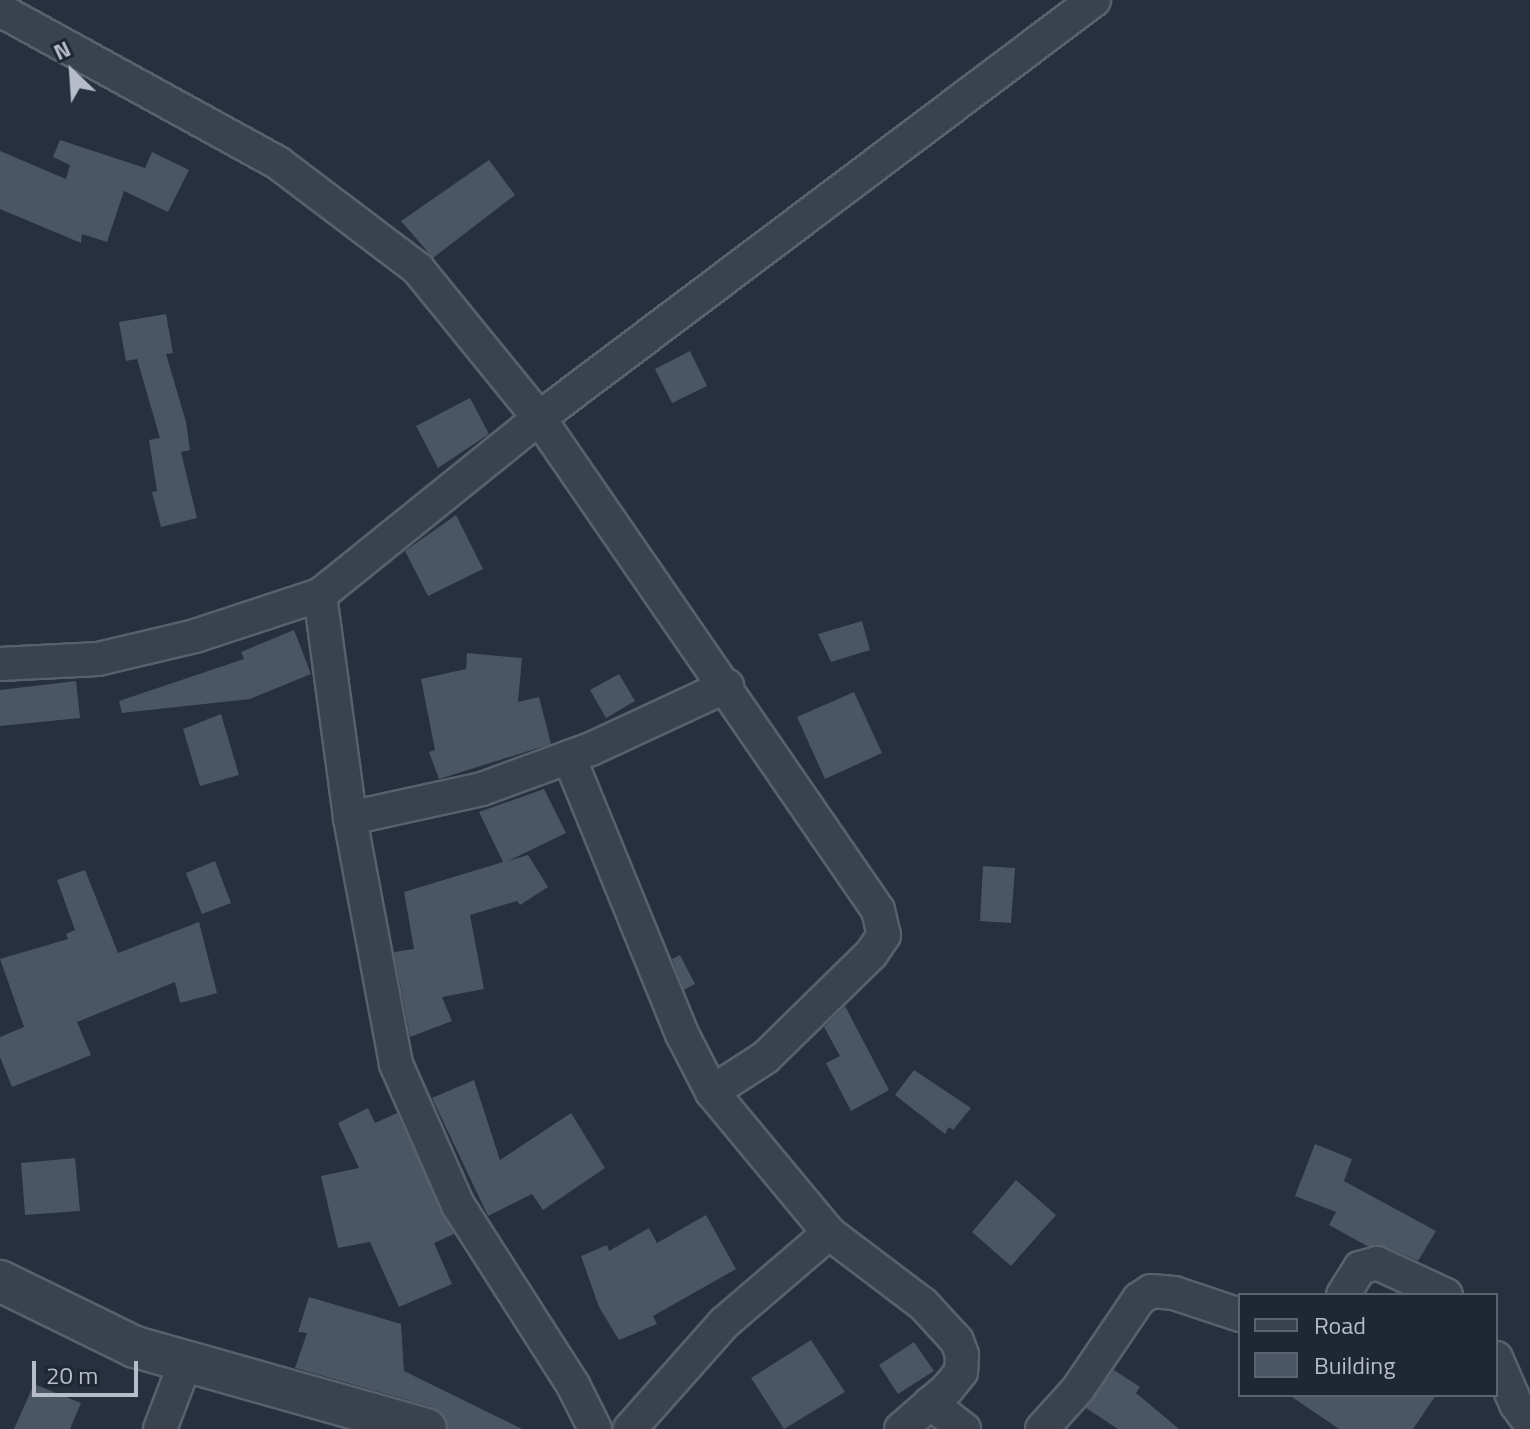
<!DOCTYPE html>
<html>
<head>
<meta charset="utf-8">
<style>
  body { margin:0 }
  #map { position:relative; width:1530px; height:1429px; overflow:hidden; background:#26303e; font-family:"Titillium Web",sans-serif }
  div>[style] { position:absolute }
  [style*='--x'] { left:calc(var(--x)*1px); top:calc(var(--y)*1px); width:calc(var(--w)*1px); rotate:calc(var(--a)*1deg) }
  .building>* { inset:0; background:#4a5664 }
  .roads { filter:drop-shadow(2px 0 #58606c) drop-shadow(-2px 0 #58606c) drop-shadow(0 2px #58606c) drop-shadow(0 -2px #58606c) }
  .minor>* { height:32px; margin:-16px; padding:0 16px; transform-origin:16px; border-radius:16px; background:#3a424e }
  .tertiary>* { height:40px; margin:-20px; padding:0 20px; transform-origin:20px; border-radius:20px; background:#3a424e }
  span { translate:-50% -50%; white-space:nowrap; text-align:center; line-height:1.15; -webkit-text-stroke:7px #1f2733; paint-order:stroke }
  .legend { position:absolute; left:1238px; top:1293px; width:260px; height:104px; box-sizing:border-box; background:#1f2733; border:2px solid #5b636f; margin:0; padding:10px 14px; list-style:none; font-size:24px; color:#b6bdc9 }
  .legend li { display:flex; align-items:center; gap:16px; height:40px }
  .legend b { width:40px; border:2px solid #5b636f }
  .north { position:absolute; left:32px; top:32px; width:80px; height:80px; -webkit-text-stroke:6px #1f2733; paint-order:stroke; rotate:335deg; font-size:22px; font-weight:700; line-height:32px; text-align:center; color:#b6bdc9 }
  .north::after { content:''; display:block; margin:auto; width:28px; height:36px; background:#b6bdc9; clip-path:polygon(50% 0,100% 100%,50% 72%,0 100%) }
  .scale { position:absolute; left:32px; top:1361px; width:106px; height:36px; box-sizing:border-box; border:4px solid #b6bdc9; border-top:0; padding-left:10px; font-size:24px; line-height:28px; white-space:nowrap; color:#b6bdc9; -webkit-text-stroke:6px #1f2733; paint-order:stroke }
</style>
</head>
<body>
<div id="map">
  <div class="building">
    <i style="clip-path:polygon(60px 140px,145px 168px,152px 152px,189px 170px,168px 212px,124px 191px,107px 242px,82px 234px,81px 243px,0 209px,0 151px,66px 179px,70px 165px,53px 157px)"></i>
    <i style="clip-path:polygon(489px 160px,515px 195px,433px 258px,401px 221px)"></i>
    <i style="clip-path:polygon(166px 314px,173px 353px,166px 354px,186px 422px,190px 450px,181px 452px,197px 518px,161px 527px,152px 492px,157px 491px,149px 440px,160px 438px,137px 359px,126px 361px,119px 322px)"></i>
    <i style="clip-path:polygon(690px 351px,707px 386px,672px 403px,655px 369px)"></i>
    <i style="clip-path:polygon(470px 398px,489px 434px,438px 468px,416px 426px)"></i>
    <i style="clip-path:polygon(456px 515px,483px 569px,428px 596px,405px 551px)"></i>
    <i style="clip-path:polygon(862px 621px,870px 650px,831px 662px,818px 634px)"></i>
    <i style="clip-path:polygon(294px 630px,311px 674px,250px 699px,122px 713px,119px 701px,244px 659px,241px 652px)"></i>
    <i style="clip-path:polygon(467px 653px,522px 658px,518px 702px,539px 697px,551px 744px,439px 779px,429px 752px,435px 750px,421px 679px,466px 669px)"></i>
    <i style="clip-path:polygon(619px 674px,635px 701px,606px 718px,590px 690px)"></i>
    <i style="clip-path:polygon(76px 681px,80px 718px,0 726px,0 690px)"></i>
    <i style="clip-path:polygon(854px 692px,882px 753px,825px 779px,797px 717px)"></i>
    <i style="clip-path:polygon(221px 714px,239px 775px,200px 786px,183px 729px)"></i>
    <i style="clip-path:polygon(544px 789px,566px 833px,508px 861px,528px 855px,548px 887px,520px 905px,517px 901px,470px 915px,484px 989px,442px 997px,452px 1021px,410px 1037px,394px 952px,414px 949px,404px 892px,503px 862px,479px 812px)"></i>
    <i style="clip-path:polygon(215px 861px,231px 903px,202px 914px,186px 873px)"></i>
    <i style="clip-path:polygon(983px 866px,1015px 868px,1011px 923px,980px 921px)"></i>
    <i style="clip-path:polygon(85px 870px,118px 953px,199px 922px,217px 993px,180px 1003px,175px 982px,77px 1022px,91px 1055px,12px 1087px,0 1057px,0 1037px,24px 1027px,0 959px,68px 939px,66px 934px,75px 930px,57px 880px)"></i>
    <i style="clip-path:polygon(680px 955px,695px 984px,684px 990px,672px 959px)"></i>
    <i style="clip-path:polygon(845px 1006px,889px 1090px,851px 1111px,826px 1063px,840px 1056px,824px 1027px)"></i>
    <i style="clip-path:polygon(914px 1070px,971px 1108px,953px 1130px,949px 1127px,945px 1134px,895px 1095px)"></i>
    <i style="clip-path:polygon(474px 1080px,500px 1160px,571px 1113px,605px 1168px,543px 1210px,532px 1194px,488px 1216px,432px 1098px)"></i>
    <i style="clip-path:polygon(368px 1108px,375px 1123px,397px 1113px,454px 1234px,434px 1243px,452px 1284px,399px 1307px,370px 1242px,338px 1248px,321px 1176px,359px 1168px,338px 1123px)"></i>
    <i style="clip-path:polygon(1315px 1144px,1352px 1159px,1344px 1181px,1436px 1231px,1418px 1261px,1385px 1246px,1367px 1246px,1329px 1225px,1336px 1212px,1295px 1196px)"></i>
    <i style="clip-path:polygon(75px 1158px,80px 1211px,25px 1215px,21px 1163px)"></i>
    <i style="clip-path:polygon(1016px 1180px,1056px 1215px,1011px 1266px,972px 1232px)"></i>
    <i style="clip-path:polygon(706px 1215px,736px 1269px,653px 1316px,657px 1324px,619px 1340px,599px 1307px,581px 1256px,607px 1245px,609px 1251px,649px 1228px,657px 1243px)"></i>
    <i style="clip-path:polygon(309px 1297px,401px 1324px,404px 1371px,522px 1429px,448px 1429px,443px 1414px,432px 1407px,295px 1368px,307px 1333px,298px 1332px)"></i>
    <i style="clip-path:polygon(811px 1340px,845px 1392px,784px 1429px,751px 1378px)"></i>
    <i style="clip-path:polygon(914px 1342px,934px 1371px,898px 1394px,879px 1365px)"></i>
    <i style="clip-path:polygon(1114px 1370px,1140px 1387px,1136px 1393px,1179px 1429px,1118px 1429px,1086px 1408px)"></i>
    <i style="clip-path:polygon(34px 1384px,81px 1403px,70px 1429px,14px 1429px)"></i>
    <i style="clip-path:polygon(1289px 1395px,1436px 1395px,1413px 1429px,1339px 1429px)"></i>
  </div>
  <div class="roads">
    <div class="minor">
      <i style="--x:0;--y:10;--w:317;--a:28.8"></i>
      <i style="--x:278;--y:163;--w:176;--a:37.1"></i>
      <i style="--x:418;--y:269;--w:192;--a:50.9"></i>
      <i style="--x:539;--y:418;--w:597;--a:55.43"></i>
      <i style="--x:878;--y:910;--w:26;--a:77"></i>
      <i style="--x:884;--y:935;--w:23;--a:124"></i>
      <i style="--x:871;--y:954;--w:147;--a:135.6"></i>
      <i style="--x:766;--y:1057;--w:64;--a:147.1"></i>
      <i style="--x:712;--y:1092;--w:183;--a:50.3"></i>
      <i style="--x:829;--y:1233;--w:138;--a:139.4"></i>
      <i style="--x:724;--y:1323;--w:142;--a:131.6"></i>
      <i style="--x:320;--y:595;--w:225;--a:82.3"></i>
      <i style="--x:350;--y:818;--w:250;--a:79.4"></i>
      <i style="--x:396;--y:1064;--w:154;--a:66.3"></i>
      <i style="--x:458;--y:1205;--w:214;--a:57.4"></i>
      <i style="--x:573;--y:1385;--w:49;--a:63.4"></i>
      <i style="--x:0;--y:664;--w:98;--a:-2.9"></i>
      <i style="--x:98;--y:659;--w:100;--a:-13.3"></i>
      <i style="--x:195;--y:636;--w:132;--a:-18.2"></i>
      <i style="--x:320;--y:595;--w:282;--a:-38.9"></i>
      <i style="--x:539;--y:418;--w:695;--a:-36.99"></i>
      <i style="--x:569;--y:757;--w:299;--a:67.8"></i>
      <i style="--x:682;--y:1034;--w:65;--a:62.7"></i>
      <i style="--x:350;--y:818;--w:135;--a:-12.4"></i>
      <i style="--x:482;--y:789;--w:116;--a:-20.2"></i>
      <i style="--x:591;--y:749;--w:150;--a:-24.9"></i>
      <i style="--x:829;--y:1233;--w:118;--a:37.1"></i>
      <i style="--x:923;--y:1304;--w:50;--a:47.4"></i>
      <i style="--x:957;--y:1341;--w:15;--a:70"></i>
      <i style="--x:962;--y:1355;--w:17;--a:93"></i>
      <i style="--x:961;--y:1372;--w:22;--a:129"></i>
      <i style="--x:947;--y:1389;--w:61;--a:139"></i>
      <i style="--x:1343;--y:1295;--w:32;--a:-58"></i>
      <i style="--x:1360;--y:1268;--w:18;--a:-16"></i>
      <i style="--x:1377;--y:1263;--w:76;--a:24.9"></i>
      <i style="--x:1496;--y:1358;--w:50;--a:66.5"></i>
      <i style="--x:1516;--y:1404;--w:24;--a:54"></i>
      <i style="--x:930;--y:1403;--w:43;--a:37.4"></i>
      <i style="--x:160;--y:1429;--w:73;--a:-69.1"></i>
      <i style="--x:1042;--y:1429;--w:54;--a:-48"></i>
      <i style="--x:1078;--y:1389;--w:109;--a:-55.9"></i>
      <i style="--x:1139;--y:1299;--w:14;--a:-34"></i>
      <i style="--x:1151;--y:1291;--w:23;--a:5"></i>
      <i style="--x:1174;--y:1293;--w:70;--a:18.4"></i>
    </div>
    <div class="tertiary">
      <i style="--x:0;--y:1281;--w:150;--a:26.1"></i>
      <i style="--x:135;--y:1347;--w:302;--a:15.7"></i>
    </div>
  </div>
  <ul class="legend">
  <li><b style="height:10px;background:#3a424e"></b>Road</li>
  <li><b style="height:22px;background:#4a5664"></b>Building</li>
  </ul>
  <div class="north">N</div>
  <div class="scale">20 m</div>
</div>
</body>
</html>
